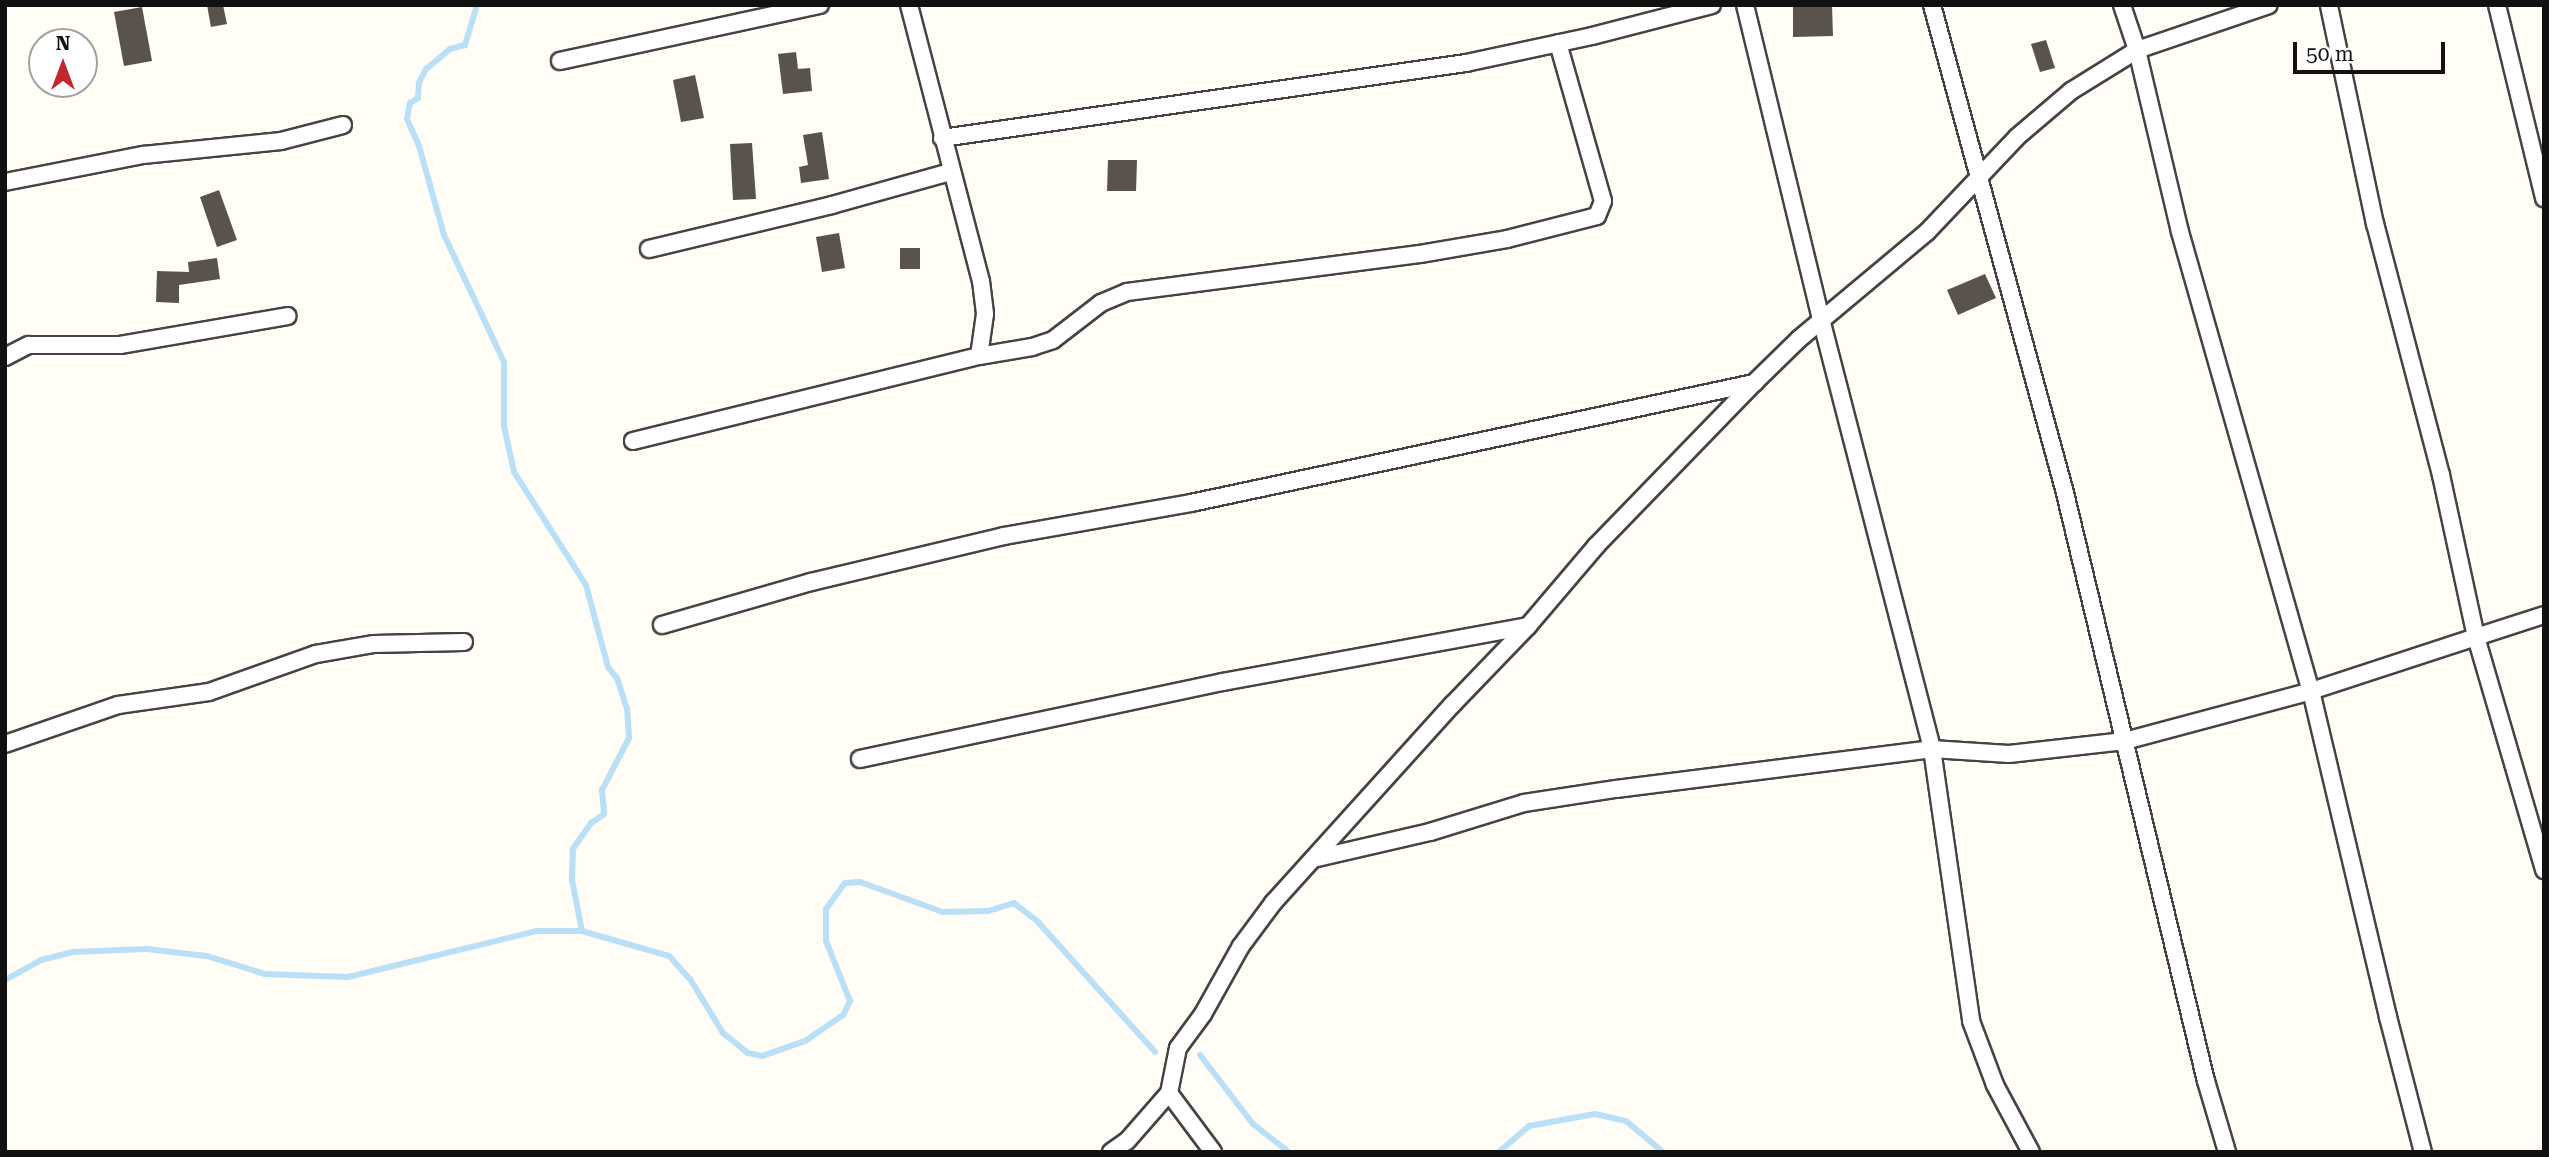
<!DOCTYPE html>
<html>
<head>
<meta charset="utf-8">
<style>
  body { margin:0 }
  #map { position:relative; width:2549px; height:1157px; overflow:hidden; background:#fffdf5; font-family:"Roboto Serif",serif }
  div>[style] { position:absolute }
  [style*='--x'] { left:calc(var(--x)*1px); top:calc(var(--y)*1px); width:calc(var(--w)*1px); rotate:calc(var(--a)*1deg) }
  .stream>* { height:6px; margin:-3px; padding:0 3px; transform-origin:3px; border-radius:3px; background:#b9e0f7 }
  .building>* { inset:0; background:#5a524d }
  .roads { filter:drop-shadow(2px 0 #444) drop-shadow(-2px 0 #444) drop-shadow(0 2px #444) drop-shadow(0 -2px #444) }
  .minor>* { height:16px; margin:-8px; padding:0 8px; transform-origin:8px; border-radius:8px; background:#fff }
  span { translate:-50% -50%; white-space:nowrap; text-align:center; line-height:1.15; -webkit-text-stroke:7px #fff; paint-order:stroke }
  .frame { position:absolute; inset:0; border:7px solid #111; pointer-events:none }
  .north { position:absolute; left:28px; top:28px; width:70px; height:70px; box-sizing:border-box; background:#fff; border:2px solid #a0a0a0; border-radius:50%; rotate:0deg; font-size:19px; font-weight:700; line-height:28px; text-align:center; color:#111 }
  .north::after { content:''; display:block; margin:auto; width:24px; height:32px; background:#c4262e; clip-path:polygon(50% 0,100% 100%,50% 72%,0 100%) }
  .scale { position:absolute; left:2293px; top:42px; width:152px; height:32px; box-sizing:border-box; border:4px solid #111; border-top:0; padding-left:9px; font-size:21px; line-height:24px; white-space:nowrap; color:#111; -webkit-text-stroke:5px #fff; paint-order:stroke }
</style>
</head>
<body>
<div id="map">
  <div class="stream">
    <i style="--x:477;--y:5;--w:42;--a:106.7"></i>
    <i style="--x:465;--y:45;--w:16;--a:165"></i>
    <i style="--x:450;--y:49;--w:31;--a:140"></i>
    <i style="--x:426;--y:69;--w:16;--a:117"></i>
    <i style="--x:419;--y:83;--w:15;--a:94"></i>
    <i style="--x:418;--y:98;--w:9;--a:148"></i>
    <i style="--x:410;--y:103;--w:16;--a:101"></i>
    <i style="--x:407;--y:119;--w:30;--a:66"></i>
    <i style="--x:419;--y:146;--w:92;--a:74.3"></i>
    <i style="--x:444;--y:235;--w:140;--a:64.7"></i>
    <i style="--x:504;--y:362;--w:64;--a:90"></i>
    <i style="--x:504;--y:426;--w:47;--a:77.7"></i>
    <i style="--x:514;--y:472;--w:134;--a:57.5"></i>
    <i style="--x:586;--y:585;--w:85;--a:75"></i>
    <i style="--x:608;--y:667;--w:14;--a:51"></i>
    <i style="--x:617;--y:678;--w:32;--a:72"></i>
    <i style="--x:627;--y:708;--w:30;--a:86"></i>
    <i style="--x:629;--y:738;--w:59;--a:117.4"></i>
    <i style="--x:602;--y:790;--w:24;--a:85"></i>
    <i style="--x:604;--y:814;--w:16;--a:145"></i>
    <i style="--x:591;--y:823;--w:32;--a:125"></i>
    <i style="--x:573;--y:849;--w:31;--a:92"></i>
    <i style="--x:572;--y:880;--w:52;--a:78.9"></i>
    <i style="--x:5;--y:980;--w:41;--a:-29.1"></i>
    <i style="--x:41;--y:960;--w:32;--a:-14"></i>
    <i style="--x:72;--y:952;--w:75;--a:-2.3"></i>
    <i style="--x:147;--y:949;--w:60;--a:6.7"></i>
    <i style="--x:207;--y:956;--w:61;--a:17.2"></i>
    <i style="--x:265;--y:974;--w:83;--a:2.1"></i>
    <i style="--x:348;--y:977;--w:194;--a:-13.7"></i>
    <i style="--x:536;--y:931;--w:46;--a:0"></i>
    <i style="--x:582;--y:931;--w:91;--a:16"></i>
    <i style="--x:669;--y:956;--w:31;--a:48"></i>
    <i style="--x:690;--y:979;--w:63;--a:58.6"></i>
    <i style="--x:723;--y:1033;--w:32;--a:39"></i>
    <i style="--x:748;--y:1053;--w:14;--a:12"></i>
    <i style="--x:762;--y:1056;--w:46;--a:-19.2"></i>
    <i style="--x:805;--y:1041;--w:46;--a:-34.4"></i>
    <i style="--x:843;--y:1015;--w:16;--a:-63"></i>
    <i style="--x:850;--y:1001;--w:65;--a:-111.8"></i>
    <i style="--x:826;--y:941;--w:32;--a:-90"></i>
    <i style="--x:826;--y:909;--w:32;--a:-54"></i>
    <i style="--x:845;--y:883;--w:15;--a:-4"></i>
    <i style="--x:860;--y:882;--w:88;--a:19.9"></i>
    <i style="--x:943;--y:912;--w:45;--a:-1.3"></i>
    <i style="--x:988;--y:911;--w:27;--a:-17"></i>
    <i style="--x:1014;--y:903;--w:31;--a:38"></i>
    <i style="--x:1038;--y:922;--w:175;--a:48"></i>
    <i style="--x:1200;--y:1055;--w:87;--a:52.5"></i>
    <i style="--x:1253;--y:1124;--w:46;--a:37.9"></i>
    <i style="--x:1499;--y:1152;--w:40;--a:-41"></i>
    <i style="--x:1529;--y:1126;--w:67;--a:-10.3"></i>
    <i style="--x:1595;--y:1114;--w:32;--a:13"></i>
    <i style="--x:1626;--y:1121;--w:48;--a:40"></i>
  </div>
  <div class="building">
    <i style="clip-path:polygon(207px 5px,223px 5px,227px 24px,211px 27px)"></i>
    <i style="clip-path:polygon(1793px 5px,1832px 5px,1833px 36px,1793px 37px)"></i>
    <i style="clip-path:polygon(142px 7px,152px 61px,124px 66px,114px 12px)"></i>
    <i style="clip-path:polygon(2046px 40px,2055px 68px,2040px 72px,2031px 44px)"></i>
    <i style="clip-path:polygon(796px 52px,798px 69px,810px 68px,812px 91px,783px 94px,778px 54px)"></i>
    <i style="clip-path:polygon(695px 75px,704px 118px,681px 122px,673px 80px)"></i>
    <i style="clip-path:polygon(822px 132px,829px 179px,801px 183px,799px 167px,808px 165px,803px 135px)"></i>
    <i style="clip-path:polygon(752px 143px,756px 199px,733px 200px,730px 144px)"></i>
    <i style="clip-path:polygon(1108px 160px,1137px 160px,1136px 191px,1107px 191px)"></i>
    <i style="clip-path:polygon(219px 190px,237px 240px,217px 247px,200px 197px)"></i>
    <i style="clip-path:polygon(839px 233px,845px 268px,822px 272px,816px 237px)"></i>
    <i style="clip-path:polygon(900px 248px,920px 248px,920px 269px,900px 269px)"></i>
    <i style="clip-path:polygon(217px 258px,220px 279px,179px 285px,179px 303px,156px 302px,157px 271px,189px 272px,188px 262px)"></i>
    <i style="clip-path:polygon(1985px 274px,1996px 298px,1958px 315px,1947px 290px)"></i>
  </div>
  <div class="roads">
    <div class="minor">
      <i style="--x:909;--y:5;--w:285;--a:75.4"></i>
      <i style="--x:981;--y:281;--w:33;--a:83"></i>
      <i style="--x:985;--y:314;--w:42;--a:98.1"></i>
      <i style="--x:1745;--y:5;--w:327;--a:76.4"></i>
      <i style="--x:1822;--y:323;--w:440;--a:75.5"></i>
      <i style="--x:1932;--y:749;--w:275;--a:81.8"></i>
      <i style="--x:1971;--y:1021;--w:68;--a:69.4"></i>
      <i style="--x:1995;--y:1085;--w:76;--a:61.8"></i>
      <i style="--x:1932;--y:5;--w:506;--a:74.75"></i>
      <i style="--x:2065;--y:493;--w:605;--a:76.52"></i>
      <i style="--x:2206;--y:1081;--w:74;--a:73.5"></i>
      <i style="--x:2122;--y:5;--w:47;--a:71.6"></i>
      <i style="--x:2137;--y:50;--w:187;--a:76.7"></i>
      <i style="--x:2180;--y:232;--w:477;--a:74.1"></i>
      <i style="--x:2311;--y:691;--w:335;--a:76.7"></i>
      <i style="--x:2388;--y:1017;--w:139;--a:75.5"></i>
      <i style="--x:2497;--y:5;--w:199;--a:76.3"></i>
      <i style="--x:560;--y:61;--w:266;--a:-12.2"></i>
      <i style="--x:942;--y:138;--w:529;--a:-8.15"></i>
      <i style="--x:1466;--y:63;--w:129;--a:-12.1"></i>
      <i style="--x:1592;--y:36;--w:124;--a:-14.5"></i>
      <i style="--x:5;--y:182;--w:141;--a:-11.1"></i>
      <i style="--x:143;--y:155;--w:139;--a:-5.8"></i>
      <i style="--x:281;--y:141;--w:64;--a:-14.5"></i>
      <i style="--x:649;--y:249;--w:188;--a:-13.5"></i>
      <i style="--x:832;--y:205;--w:123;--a:-15.6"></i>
      <i style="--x:5;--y:357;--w:27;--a:-27"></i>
      <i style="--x:29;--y:345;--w:91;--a:0"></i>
      <i style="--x:120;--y:345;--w:170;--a:-9.8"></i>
      <i style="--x:633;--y:441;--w:356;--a:-13.8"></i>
      <i style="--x:979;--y:356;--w:54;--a:-9.6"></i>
      <i style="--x:1032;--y:347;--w:22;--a:-18"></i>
      <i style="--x:1053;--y:340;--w:61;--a:-37.6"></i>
      <i style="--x:1101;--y:303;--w:28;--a:-23"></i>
      <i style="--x:1127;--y:292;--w:295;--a:-7.4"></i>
      <i style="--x:1420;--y:254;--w:88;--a:-9.8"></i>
      <i style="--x:1507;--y:239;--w:93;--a:-14.3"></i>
      <i style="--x:1597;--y:216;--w:16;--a:-68"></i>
      <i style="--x:1603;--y:201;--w:164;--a:-105.9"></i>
      <i style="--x:2544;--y:615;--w:71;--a:162.1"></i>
      <i style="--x:2476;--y:637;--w:243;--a:73.7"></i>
      <i style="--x:662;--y:625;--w:155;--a:-16.1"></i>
      <i style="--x:811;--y:582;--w:198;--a:-13.4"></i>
      <i style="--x:1004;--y:536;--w:190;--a:-10"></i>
      <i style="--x:1191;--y:503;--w:576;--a:-12.03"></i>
      <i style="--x:5;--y:744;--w:120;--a:-19"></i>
      <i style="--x:118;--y:705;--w:92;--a:-8.1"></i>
      <i style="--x:209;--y:692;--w:114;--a:-19.6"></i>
      <i style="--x:316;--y:654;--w:59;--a:-9.8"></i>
      <i style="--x:374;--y:644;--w:90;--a:-1.3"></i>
      <i style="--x:860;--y:759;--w:371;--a:-12"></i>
      <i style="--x:1223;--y:682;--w:310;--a:-10.4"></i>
      <i style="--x:1313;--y:859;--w:120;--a:-13"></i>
      <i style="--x:1430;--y:832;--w:98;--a:-17.1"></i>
      <i style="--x:1524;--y:803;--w:93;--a:-8.7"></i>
      <i style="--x:1616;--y:789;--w:319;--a:-7.2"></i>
      <i style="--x:1932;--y:749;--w:77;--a:3.7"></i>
      <i style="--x:2009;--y:754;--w:117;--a:-6.4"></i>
      <i style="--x:2125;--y:741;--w:193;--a:-15"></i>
      <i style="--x:2311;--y:691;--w:174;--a:-18.1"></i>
      <i style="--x:2476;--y:637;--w:166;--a:-102.2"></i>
      <i style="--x:2441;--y:475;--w:260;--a:-104.7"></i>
      <i style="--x:2375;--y:224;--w:224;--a:-101.9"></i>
      <i style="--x:1169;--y:1093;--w:74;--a:53.3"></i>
      <i style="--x:1111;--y:1152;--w:19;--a:-35"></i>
      <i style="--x:1127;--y:1141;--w:64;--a:-48.8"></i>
      <i style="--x:1169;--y:1093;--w:46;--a:-78.7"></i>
      <i style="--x:1178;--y:1048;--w:42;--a:-53.7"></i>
      <i style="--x:1203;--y:1014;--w:78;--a:-60.8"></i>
      <i style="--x:1241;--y:946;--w:54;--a:-53.3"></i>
      <i style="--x:1273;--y:903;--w:268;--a:-47.9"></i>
      <i style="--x:1453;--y:704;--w:108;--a:-46.1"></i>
      <i style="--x:1528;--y:626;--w:105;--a:-49.6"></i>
      <i style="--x:1596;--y:546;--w:227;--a:-45.9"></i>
      <i style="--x:1754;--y:383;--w:63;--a:-44.4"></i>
      <i style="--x:1799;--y:339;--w:167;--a:-39.9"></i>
      <i style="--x:1927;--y:232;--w:131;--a:-46.5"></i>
      <i style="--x:2017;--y:137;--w:71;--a:-40.4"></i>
      <i style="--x:2071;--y:91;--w:78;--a:-31.8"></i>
      <i style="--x:2137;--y:50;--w:139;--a:-18.8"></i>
    </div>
  </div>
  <div class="frame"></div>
  <div class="north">N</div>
  <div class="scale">50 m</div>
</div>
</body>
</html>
